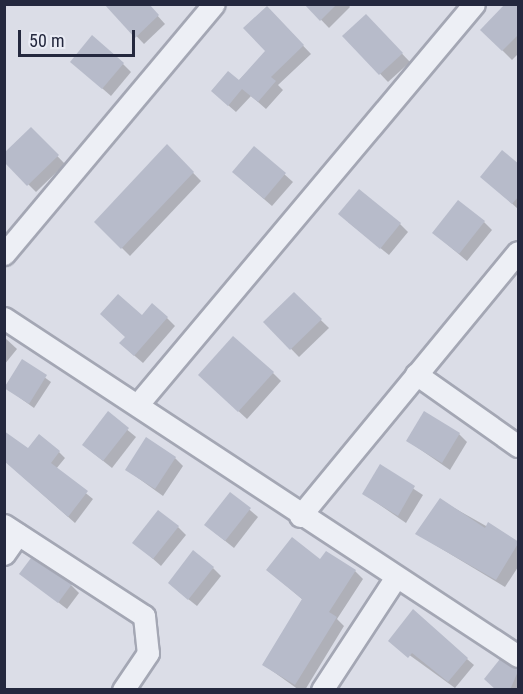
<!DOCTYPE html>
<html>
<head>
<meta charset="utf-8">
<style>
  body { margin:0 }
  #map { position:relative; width:523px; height:694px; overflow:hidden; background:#dbdde7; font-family:"Roboto Condensed",sans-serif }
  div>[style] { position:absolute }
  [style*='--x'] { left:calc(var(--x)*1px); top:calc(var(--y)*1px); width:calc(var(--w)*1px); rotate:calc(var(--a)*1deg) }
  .shadow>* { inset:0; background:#0003 }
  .building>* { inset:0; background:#b7bbca }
  .roads { filter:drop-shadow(2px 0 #a4a7b4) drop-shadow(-2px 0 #a4a7b4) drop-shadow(0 2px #a4a7b4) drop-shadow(0 -2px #a4a7b4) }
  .minor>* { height:21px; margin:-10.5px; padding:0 10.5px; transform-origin:10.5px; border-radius:10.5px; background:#edeff5 }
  span { translate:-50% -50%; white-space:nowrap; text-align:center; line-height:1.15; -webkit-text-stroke:5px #eaecf5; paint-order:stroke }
  .frame { position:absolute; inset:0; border:6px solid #24283e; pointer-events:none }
  .scale { position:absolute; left:18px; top:30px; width:117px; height:27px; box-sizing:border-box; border:3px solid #24283e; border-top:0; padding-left:8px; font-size:18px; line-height:21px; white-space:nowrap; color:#24283e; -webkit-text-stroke:4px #eaecf5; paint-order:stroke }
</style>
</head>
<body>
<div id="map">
  <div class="shadow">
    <i style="clip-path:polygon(106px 4px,147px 4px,165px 24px,144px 44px)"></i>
    <i style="clip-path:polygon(306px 4px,348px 4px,350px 7px,329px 28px)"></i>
    <i style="clip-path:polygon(518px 4px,518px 54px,512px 60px,482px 30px)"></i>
    <i style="clip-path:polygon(267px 8px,311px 54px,278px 85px,283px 90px,266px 109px,251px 96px,236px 112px,221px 99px,267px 51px)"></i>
    <i style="clip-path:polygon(366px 16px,410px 62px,388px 82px,344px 36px)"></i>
    <i style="clip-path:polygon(123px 64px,131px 72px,111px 96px,80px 69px)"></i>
    <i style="clip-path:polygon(31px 129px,65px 164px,36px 192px,4px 160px)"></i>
    <i style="clip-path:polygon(167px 146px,201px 181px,130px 256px,96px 222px)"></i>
    <i style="clip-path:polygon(255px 148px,293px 182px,272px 206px,242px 180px)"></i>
    <i style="clip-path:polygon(518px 166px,518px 209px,490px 184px)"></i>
    <i style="clip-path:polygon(348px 222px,400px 224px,408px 232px,389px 255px)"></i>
    <i style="clip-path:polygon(484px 222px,492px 230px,467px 261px,442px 240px)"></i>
    <i style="clip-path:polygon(294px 294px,329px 328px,299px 357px,265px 322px)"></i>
    <i style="clip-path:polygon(142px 317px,167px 318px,175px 326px,143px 363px,129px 351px,127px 337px)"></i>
    <i style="clip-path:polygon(4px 337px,17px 349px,4px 365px)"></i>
    <i style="clip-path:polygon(22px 361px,51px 382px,34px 408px,5px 387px)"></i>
    <i style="clip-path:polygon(273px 373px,281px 381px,247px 419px,208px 383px)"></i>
    <i style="clip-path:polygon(108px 414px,136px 437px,112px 468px,92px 452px)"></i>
    <i style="clip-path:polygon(459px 434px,467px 442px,450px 470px,408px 441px)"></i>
    <i style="clip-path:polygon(28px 451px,59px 452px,65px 458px,56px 469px,93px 499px,75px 523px,5px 461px)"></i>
    <i style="clip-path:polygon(175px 458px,183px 466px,163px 496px,127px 470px)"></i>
    <i style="clip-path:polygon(380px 467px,423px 495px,406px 523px,364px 494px)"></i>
    <i style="clip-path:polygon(231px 494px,258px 517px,234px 548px,214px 532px)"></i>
    <i style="clip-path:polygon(440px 500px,518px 544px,518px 567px,505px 587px,417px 534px)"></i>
    <i style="clip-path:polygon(178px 527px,186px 535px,161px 566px,134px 542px)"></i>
    <i style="clip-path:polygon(320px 561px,355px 571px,363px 579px,337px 619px,344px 626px,305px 690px,299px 690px,264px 665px,303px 600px,268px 570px)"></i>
    <i style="clip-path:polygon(213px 568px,221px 576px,197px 606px,178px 591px)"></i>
    <i style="clip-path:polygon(21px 574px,71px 585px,79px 593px,67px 609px)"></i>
    <i style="clip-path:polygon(390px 641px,467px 659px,474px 665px,455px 688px)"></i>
    <i style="clip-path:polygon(500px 661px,518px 671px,518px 690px,497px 690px)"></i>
  </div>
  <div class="building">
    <i style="clip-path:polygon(104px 4px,149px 4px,159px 15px,135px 38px)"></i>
    <i style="clip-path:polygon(304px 4px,337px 4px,320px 21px)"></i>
    <i style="clip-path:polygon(505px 4px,519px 4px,519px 34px,502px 51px,480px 30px)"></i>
    <i style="clip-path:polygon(267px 6px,304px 45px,271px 77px,276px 81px,258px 102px,242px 89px,228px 106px,211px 91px,228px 71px,239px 80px,265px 51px,243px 28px)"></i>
    <i style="clip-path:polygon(366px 14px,403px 53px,379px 75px,342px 36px)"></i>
    <i style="clip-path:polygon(92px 35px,124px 63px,102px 89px,70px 62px)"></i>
    <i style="clip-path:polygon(31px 127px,59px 155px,27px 186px,4px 162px,4px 153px)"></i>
    <i style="clip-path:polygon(167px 144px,194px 172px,121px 249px,94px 222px)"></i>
    <i style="clip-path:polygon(254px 146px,286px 173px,264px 199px,232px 172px)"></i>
    <i style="clip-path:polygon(502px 150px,519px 164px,519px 196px,512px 204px,480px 177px)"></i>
    <i style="clip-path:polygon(359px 189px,401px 223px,380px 249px,338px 214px)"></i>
    <i style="clip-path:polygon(458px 200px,485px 221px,459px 254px,432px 233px)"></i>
    <i style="clip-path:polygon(294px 292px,322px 319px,290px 350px,263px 322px)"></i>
    <i style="clip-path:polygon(118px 294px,142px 315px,152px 303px,168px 317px,134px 356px,119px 343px,125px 337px,100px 314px)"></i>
    <i style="clip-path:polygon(233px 336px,274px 372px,238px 412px,198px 375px)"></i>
    <i style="clip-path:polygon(22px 359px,47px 375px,29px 404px,4px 388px)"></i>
    <i style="clip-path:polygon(108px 411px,129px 428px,103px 461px,82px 445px)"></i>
    <i style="clip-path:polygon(424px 411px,460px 433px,442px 463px,406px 441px)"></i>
    <i style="clip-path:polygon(4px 431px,28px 448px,39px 434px,60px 451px,51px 463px,88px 491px,68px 517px,4px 461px)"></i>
    <i style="clip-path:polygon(146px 437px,176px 457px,155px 489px,125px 470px)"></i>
    <i style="clip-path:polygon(380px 464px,415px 486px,398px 516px,362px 494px)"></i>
    <i style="clip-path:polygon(230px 492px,251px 508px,225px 541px,204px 525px)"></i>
    <i style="clip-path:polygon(440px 498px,485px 528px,488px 522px,519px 542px,496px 580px,415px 534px)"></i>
    <i style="clip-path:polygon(158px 510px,179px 526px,153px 559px,132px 543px)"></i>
    <i style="clip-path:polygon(292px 537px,320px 559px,326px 551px,356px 570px,329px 612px,337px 617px,295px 685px,262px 665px,302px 599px,266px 570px)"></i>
    <i style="clip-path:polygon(193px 550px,214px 567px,188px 600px,168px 583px)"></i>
    <i style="clip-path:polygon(31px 558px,72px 584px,58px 603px,19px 574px)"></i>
    <i style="clip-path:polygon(413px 609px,468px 658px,448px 682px,412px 653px,408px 658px,388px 641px)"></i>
    <i style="clip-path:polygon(500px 659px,519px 669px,510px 690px,496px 690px,484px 679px)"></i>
  </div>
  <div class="roads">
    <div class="minor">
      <i style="--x:4;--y:254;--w:326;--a:-50"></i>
      <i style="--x:4;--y:318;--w:615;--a:33.33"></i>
      <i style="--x:416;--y:374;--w:125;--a:35.2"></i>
      <i style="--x:138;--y:404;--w:522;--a:-49.97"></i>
      <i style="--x:300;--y:516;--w:342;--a:-50.5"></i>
      <i style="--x:4;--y:525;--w:167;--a:33"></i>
      <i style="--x:144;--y:616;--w:37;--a:84"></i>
      <i style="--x:148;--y:653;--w:45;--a:124"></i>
      <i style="--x:4;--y:554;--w:24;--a:-55"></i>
      <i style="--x:322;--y:690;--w:135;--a:-56.8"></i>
    </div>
  </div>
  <div class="frame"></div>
  <div class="scale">50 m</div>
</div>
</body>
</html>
